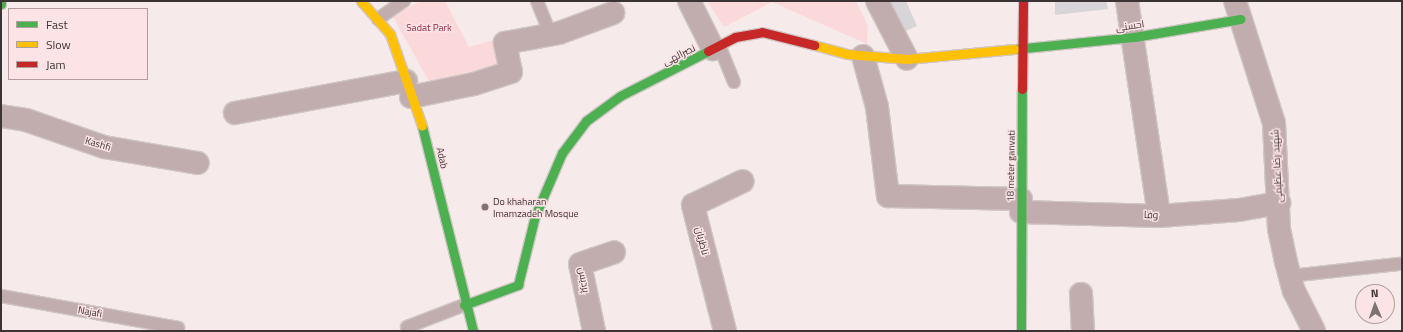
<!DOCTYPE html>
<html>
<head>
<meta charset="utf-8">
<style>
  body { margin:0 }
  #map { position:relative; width:1403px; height:332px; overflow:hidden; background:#f6eaea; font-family:"Titillium Web",Cairo,sans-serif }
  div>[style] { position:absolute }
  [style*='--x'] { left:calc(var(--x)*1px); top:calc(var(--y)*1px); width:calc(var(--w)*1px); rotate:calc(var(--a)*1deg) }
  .green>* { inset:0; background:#fbd9db }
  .building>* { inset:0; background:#d7d5d7 }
  .roads { filter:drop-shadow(1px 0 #d0c6c6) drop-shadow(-1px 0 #d0c6c6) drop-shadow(0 1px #d0c6c6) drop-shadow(0 -1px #d0c6c6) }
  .lane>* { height:12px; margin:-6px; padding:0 6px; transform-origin:6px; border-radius:6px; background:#c1adae }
  .street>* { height:22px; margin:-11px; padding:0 11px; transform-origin:11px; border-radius:11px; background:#c1adae }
  .fast>* { height:9px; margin:-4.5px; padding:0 4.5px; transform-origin:4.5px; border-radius:4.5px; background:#4caf50 }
  .slow>* { height:9px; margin:-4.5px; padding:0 4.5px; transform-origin:4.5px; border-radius:4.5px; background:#ffc107 }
  .jam>* { height:9px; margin:-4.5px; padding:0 4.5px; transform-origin:4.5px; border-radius:4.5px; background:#c62828 }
  .dots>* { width:11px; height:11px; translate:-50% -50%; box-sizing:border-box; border:2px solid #fce4e6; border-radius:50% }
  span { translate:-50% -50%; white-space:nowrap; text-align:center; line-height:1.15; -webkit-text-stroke:3px #fce4e6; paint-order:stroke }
  .street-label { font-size:10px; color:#3c3334 }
  .park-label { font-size:10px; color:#91233b }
  .poi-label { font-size:10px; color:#3c3334 }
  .left { translate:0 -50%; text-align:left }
  .frame { position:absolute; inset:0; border:2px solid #3c3334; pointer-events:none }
  .legend { position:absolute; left:8px; top:8px; width:140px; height:72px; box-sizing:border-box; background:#fce4e6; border:1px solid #af9d9f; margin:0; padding:5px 7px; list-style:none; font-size:12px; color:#3c3334 }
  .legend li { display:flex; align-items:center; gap:8px; height:20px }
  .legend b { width:20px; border:1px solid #af9d9f }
  .north { position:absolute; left:1355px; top:284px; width:40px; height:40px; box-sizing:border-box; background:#fce4e6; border:1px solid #af9d9f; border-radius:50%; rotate:358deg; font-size:11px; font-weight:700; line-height:16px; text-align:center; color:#3c3334 }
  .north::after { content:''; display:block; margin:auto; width:14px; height:18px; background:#7d7374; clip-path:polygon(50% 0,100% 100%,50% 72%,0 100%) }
</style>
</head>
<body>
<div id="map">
  <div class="green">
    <i style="clip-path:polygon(421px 1px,445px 1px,469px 47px,500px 38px,502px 67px,432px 87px,392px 15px)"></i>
    <i style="clip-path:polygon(707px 1px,856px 1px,868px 26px,867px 44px,772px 2px,724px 27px)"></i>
  </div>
  <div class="building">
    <i style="clip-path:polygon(888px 1px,906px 1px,917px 26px,903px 32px)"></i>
    <i style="clip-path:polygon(1055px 1px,1106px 1px,1108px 9px,1055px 15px)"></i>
  </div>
  <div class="roads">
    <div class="lane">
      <i style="--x:537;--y:1;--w:37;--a:68"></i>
      <i style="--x:378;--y:19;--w:32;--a:-35"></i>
      <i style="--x:719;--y:45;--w:40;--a:68"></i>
      <i style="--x:1290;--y:276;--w:110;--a:-6.3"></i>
      <i style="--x:1;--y:296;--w:180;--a:10.2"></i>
      <i style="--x:407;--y:327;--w:61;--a:-21.1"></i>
    </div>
    <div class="street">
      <i style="--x:689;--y:1;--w:54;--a:63.4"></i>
      <i style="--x:877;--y:1;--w:65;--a:62.7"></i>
      <i style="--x:1127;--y:1;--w:217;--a:81.5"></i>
      <i style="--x:1235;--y:1;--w:128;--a:72.3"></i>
      <i style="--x:1274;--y:123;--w:106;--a:87.3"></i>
      <i style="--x:1279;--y:229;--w:34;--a:78"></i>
      <i style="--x:1286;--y:262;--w:30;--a:75"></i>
      <i style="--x:1294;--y:291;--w:45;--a:63.4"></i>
      <i style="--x:863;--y:56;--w:53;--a:74.6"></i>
      <i style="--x:877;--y:107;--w:90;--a:83"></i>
      <i style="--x:888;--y:196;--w:133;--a:1.3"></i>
      <i style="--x:411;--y:97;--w:64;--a:-11.7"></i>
      <i style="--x:474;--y:84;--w:39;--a:-18"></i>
      <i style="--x:511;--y:72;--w:30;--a:-102"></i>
      <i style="--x:505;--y:43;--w:55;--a:-10.5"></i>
      <i style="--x:559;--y:33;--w:58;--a:-20.3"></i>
      <i style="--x:235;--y:113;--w:174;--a:-10.6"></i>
      <i style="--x:1;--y:116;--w:25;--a:9"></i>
      <i style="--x:26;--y:120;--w:83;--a:19.1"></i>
      <i style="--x:104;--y:147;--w:95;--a:9.7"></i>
      <i style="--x:1021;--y:212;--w:138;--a:1.7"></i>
      <i style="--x:1159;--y:216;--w:80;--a:-4.3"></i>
      <i style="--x:1239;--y:210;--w:41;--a:-9.9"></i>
      <i style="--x:1081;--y:294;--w:37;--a:87"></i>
      <i style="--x:594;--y:331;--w:68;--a:-101.8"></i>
      <i style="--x:580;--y:264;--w:36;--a:-19"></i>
      <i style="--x:725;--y:331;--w:130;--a:-104.3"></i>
      <i style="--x:693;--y:205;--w:55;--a:-25.6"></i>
    </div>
    <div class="fast">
      <i style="--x:1;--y:1;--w:3;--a:90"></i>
      <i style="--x:1015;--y:49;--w:120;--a:-5.8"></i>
      <i style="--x:1134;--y:37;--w:108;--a:-9.6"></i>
      <i style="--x:422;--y:126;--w:211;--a:76"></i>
      <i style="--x:464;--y:305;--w:58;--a:-20.3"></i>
      <i style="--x:518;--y:285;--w:71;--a:-76.2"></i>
      <i style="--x:535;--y:216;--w:69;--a:-66.8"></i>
      <i style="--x:562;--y:153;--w:40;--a:-53"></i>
      <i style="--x:586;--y:121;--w:42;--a:-36.3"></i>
      <i style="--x:620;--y:96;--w:99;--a:-27.1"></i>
      <i style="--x:1021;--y:331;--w:242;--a:-89.8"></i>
    </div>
    <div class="slow">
      <i style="--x:361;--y:1;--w:44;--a:48.7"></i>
      <i style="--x:390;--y:34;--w:97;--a:70.8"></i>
      <i style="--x:814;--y:45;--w:34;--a:15"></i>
      <i style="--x:847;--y:54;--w:60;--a:4.8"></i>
      <i style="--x:907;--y:59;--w:108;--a:-5.3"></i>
    </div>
    <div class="jam">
      <i style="--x:708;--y:51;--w:30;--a:-27"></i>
      <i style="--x:735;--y:37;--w:27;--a:-10"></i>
      <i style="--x:762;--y:32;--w:54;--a:14"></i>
      <i style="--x:1022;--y:89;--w:88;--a:-89.3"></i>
    </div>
  </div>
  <div class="dots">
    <i style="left:485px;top:207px;background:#7d7374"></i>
  </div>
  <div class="street-label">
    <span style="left:1130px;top:26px;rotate:-8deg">احسنی</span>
    <span style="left:679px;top:55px;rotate:-26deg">نصرالهی</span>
    <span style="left:98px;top:144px;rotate:16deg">Kashfi</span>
    <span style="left:442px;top:158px;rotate:78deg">Adab</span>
    <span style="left:1011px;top:166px;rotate:-89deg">18 meter ganvati</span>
    <span style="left:1277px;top:166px;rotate:-93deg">شهید رضا عظیمی</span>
    <span style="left:1151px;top:215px;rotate:1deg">وفا</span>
    <span style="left:702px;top:241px;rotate:76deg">ناظریان</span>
    <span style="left:584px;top:280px;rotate:80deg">پردیس</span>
    <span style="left:90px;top:312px;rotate:10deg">Najafi</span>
  </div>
  <div class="park-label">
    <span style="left:429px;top:28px">Sadat Park</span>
  </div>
  <div class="poi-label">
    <span class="left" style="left:493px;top:207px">Do khaharan<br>Imamzadeh Mosque</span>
  </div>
  <div class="frame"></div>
  <ul class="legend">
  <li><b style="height:5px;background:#4caf50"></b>Fast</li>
  <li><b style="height:5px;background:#ffc107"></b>Slow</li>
  <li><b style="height:5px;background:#c62828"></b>Jam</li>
  </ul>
  <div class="north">N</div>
</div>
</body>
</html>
